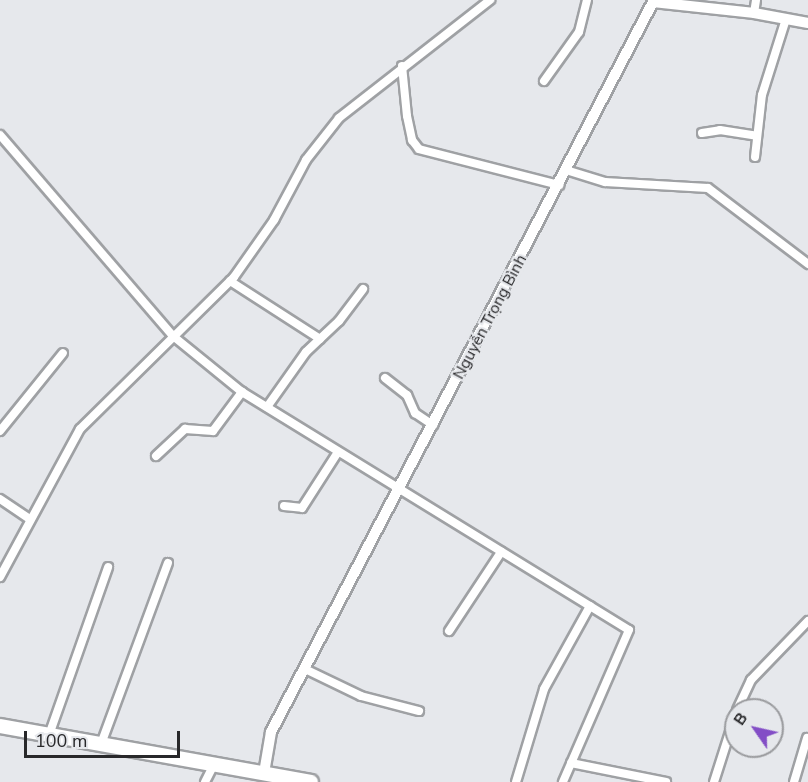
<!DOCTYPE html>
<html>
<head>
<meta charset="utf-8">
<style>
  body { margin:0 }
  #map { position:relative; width:808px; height:782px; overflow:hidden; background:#e6e8ec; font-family:"Nunito Sans",sans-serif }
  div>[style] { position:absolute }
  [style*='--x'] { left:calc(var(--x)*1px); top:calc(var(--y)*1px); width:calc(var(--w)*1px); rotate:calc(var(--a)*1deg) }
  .roads { filter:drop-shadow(2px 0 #9fa1a4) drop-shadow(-2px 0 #9fa1a4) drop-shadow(0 2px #9fa1a4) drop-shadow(0 -2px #9fa1a4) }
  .minor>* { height:8px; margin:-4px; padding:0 4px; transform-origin:4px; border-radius:4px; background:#fff }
  .tertiary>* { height:10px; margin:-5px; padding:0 5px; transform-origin:5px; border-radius:5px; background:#fff }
  .primary>* { height:14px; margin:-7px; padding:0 7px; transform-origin:7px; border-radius:7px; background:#fff }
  span { translate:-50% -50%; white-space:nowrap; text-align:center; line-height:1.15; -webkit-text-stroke:4.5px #e6e8ec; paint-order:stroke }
  .street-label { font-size:16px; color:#28282a }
  .north { position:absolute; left:724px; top:698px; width:60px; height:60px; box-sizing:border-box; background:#e6e8ec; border:2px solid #9a9b9e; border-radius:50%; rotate:304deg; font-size:16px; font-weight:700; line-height:24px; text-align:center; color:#28282a }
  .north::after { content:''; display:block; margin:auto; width:21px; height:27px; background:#834ec6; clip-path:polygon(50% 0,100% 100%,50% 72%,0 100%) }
  .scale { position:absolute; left:24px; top:731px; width:156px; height:27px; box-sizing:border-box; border:3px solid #28282a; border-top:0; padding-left:8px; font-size:18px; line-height:21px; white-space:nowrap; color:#28282a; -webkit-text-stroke:4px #e6e8ec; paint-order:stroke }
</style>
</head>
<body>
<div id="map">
  <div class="roads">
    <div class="minor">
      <i style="--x:754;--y:13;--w:13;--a:-81"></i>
      <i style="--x:402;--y:66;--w:50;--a:84.3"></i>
      <i style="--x:407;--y:116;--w:25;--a:78"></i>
      <i style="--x:412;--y:140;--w:11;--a:52"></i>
      <i style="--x:419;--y:149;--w:145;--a:14.4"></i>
      <i style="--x:544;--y:81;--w:60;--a:-54.5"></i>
      <i style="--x:579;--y:32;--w:33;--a:-76"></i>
      <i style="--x:702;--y:133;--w:18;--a:-9"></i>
      <i style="--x:720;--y:130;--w:37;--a:9"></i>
      <i style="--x:0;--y:135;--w:265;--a:49.3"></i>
      <i style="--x:173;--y:336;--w:89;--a:39.1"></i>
      <i style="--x:242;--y:392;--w:454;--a:31.6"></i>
      <i style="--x:629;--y:630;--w:166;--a:113.5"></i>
      <i style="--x:755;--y:157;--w:62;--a:-83.6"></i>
      <i style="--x:762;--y:95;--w:80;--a:-72.5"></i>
      <i style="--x:566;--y:170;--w:41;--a:17.1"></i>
      <i style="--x:605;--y:182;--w:103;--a:3.3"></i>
      <i style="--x:708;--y:188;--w:126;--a:37.2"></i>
      <i style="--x:230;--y:281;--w:107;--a:32.8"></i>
      <i style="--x:385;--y:378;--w:28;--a:38"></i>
      <i style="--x:407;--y:395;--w:20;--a:66"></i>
      <i style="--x:415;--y:413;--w:22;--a:34"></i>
      <i style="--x:267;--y:407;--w:67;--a:-54.7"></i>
      <i style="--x:306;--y:352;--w:45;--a:-43.2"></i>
      <i style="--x:339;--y:321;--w:40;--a:-53"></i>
      <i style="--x:0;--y:431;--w:100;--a:-51.1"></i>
      <i style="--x:156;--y:456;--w:40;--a:-43"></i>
      <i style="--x:185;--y:429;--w:28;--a:4"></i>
      <i style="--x:213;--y:431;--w:49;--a:-53.4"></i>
      <i style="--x:0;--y:499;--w:36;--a:34"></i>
      <i style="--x:284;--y:506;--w:18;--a:6"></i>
      <i style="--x:302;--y:508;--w:67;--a:-57.3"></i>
      <i style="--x:0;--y:577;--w:168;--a:-61.6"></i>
      <i style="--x:80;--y:429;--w:216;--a:-44.6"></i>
      <i style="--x:234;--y:277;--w:70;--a:-54.9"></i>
      <i style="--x:274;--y:220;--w:68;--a:-61.9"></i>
      <i style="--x:306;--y:160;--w:53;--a:-51.8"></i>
      <i style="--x:339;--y:118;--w:192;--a:-38"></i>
      <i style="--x:449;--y:631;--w:95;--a:-56.6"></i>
      <i style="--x:305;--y:669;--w:62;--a:25.7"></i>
      <i style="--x:361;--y:696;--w:60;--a:14.5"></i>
      <i style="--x:737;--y:710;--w:33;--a:-65"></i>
      <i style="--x:751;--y:680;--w:82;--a:-46"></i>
      <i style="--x:49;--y:735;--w:178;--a:-70.6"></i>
      <i style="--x:101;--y:744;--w:193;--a:-69.7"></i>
      <i style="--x:571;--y:763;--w:97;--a:11.3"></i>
      <i style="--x:205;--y:782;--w:20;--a:-63"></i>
      <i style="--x:516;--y:782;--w:97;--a:-73.2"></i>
      <i style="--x:544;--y:689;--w:95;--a:-61"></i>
      <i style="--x:714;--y:782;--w:72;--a:-72.3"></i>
      <i style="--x:794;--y:782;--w:46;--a:-73.5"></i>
    </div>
    <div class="tertiary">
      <i style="--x:264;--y:773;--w:42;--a:-80.3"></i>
      <i style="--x:271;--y:732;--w:824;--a:-62.38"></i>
      <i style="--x:653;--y:2;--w:102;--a:6.2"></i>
      <i style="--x:754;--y:13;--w:55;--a:10.5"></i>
    </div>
    <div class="primary">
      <i style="--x:0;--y:726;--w:316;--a:10.2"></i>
    </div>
  </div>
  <div class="street-label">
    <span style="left:490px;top:317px;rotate:-62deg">Nguyễn Trọng Bình</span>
  </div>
  <div class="north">B</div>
  <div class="scale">100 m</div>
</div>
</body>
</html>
